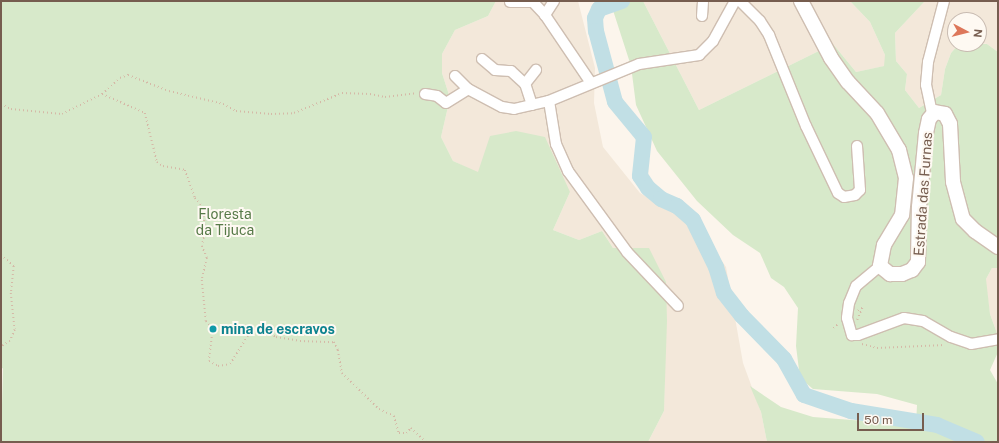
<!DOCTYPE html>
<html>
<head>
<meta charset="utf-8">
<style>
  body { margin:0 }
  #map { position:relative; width:999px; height:443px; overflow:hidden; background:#fcf5ec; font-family:"Public Sans",sans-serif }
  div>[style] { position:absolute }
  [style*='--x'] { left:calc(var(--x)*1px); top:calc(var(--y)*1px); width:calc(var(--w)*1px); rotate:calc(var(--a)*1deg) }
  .residential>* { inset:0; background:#f3e8da }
  .green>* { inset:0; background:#d7e9ca }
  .river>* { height:16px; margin:-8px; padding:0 8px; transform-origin:8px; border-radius:8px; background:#c1dfe5 }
  .path>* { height:1.5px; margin-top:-0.75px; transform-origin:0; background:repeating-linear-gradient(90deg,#d5b9a7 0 1px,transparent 0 4px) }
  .roads { filter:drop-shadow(1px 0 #cebeb1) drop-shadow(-1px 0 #cebeb1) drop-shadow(0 1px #cebeb1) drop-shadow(0 -1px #cebeb1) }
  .street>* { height:10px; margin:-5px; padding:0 5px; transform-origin:5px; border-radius:5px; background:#fff }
  .secondary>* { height:14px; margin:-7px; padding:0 7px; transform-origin:7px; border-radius:7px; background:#fff }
  .dots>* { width:11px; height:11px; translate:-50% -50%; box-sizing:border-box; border:2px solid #fef9f2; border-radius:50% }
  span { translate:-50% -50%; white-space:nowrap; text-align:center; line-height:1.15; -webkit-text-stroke:4px #fef9f2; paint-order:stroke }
  .street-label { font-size:14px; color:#765d4f }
  .park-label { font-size:14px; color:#577a48 }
  .culture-label { font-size:14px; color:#0d838f; font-weight:700 }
  .left { translate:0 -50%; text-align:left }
  .frame { position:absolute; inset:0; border:2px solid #765d4f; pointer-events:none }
  .north { position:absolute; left:947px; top:12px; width:40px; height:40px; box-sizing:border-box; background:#fef9f2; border:1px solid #c8bbb1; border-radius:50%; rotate:97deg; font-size:11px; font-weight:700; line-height:16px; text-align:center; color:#765d4f }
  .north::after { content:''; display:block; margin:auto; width:14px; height:18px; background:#dd775a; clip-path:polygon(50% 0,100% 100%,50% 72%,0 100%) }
  .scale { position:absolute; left:857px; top:413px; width:67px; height:18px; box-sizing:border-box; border:2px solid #765d4f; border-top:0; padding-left:5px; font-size:12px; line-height:14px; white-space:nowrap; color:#765d4f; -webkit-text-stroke:3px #fef9f2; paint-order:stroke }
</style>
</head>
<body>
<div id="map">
  <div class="residential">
    <i style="clip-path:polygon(496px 1px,578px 1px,595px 68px,594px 103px,603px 147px,640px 193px,698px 226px,726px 267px,743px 363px,761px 412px,767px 442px,648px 442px,664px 411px,666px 282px,613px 248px,602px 231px,579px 240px,553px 230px,570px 192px,478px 173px,453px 161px,441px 137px,450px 98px,442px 73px,442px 54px,455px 30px,488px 16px)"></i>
    <i style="clip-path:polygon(643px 1px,850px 1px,870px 22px,885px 55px,885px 66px,856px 72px,833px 44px,699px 110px)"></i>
    <i style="clip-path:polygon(925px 1px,998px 1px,998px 52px,987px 44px,979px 43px,979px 20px,955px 20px,955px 44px,959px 44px,951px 53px,945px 69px,941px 95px,919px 108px,905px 90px,907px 74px,896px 61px,895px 33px)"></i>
    <i style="clip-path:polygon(992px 268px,998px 268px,998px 336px,990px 314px,986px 286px,986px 279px)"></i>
  </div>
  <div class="green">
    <i style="clip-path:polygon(1px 1px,496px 1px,488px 16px,455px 30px,442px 54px,442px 73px,450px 98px,441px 137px,453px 161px,478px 172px,490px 136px,516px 131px,545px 137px,570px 192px,553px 230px,579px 240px,602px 231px,613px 248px,649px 248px,666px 282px,667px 321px,664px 411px,648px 442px,1px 442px,3px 368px,1px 369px)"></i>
    <i style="clip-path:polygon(610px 1px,643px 1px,699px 110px,833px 44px,856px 72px,884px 66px,885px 55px,870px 22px,850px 1px,925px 1px,895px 33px,896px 61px,907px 74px,905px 90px,919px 108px,941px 95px,945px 69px,951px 53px,959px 44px,987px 44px,998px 52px,998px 268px,992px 268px,986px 279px,990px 314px,998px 336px,998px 352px,990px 370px,998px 384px,998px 442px,767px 442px,761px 412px,750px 386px,781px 407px,813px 417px,916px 425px,917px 405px,877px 394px,813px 389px,800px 378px,796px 346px,798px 308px,784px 287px,771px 278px,760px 253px,733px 235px,697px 201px,657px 151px,636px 105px,631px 66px)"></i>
  </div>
  <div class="river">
    <i style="--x:622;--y:1;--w:24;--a:161"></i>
    <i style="--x:599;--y:9;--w:10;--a:114"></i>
    <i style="--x:595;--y:18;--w:13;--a:86"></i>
    <i style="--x:596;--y:31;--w:73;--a:75"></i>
    <i style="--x:615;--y:102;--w:45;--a:50.4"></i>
    <i style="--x:644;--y:137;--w:39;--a:96"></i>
    <i style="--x:640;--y:176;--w:14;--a:56"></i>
    <i style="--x:648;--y:188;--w:17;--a:40"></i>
    <i style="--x:661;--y:199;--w:17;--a:24"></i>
    <i style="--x:677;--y:206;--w:21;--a:41"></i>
    <i style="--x:693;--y:220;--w:52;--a:63.9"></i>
    <i style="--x:716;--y:267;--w:27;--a:73"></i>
    <i style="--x:724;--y:293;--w:29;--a:52"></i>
    <i style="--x:742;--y:316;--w:60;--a:45.7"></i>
    <i style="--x:784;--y:359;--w:41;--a:60.9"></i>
    <i style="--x:804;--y:395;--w:50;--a:18.8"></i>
    <i style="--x:851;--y:411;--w:87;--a:9.2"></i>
    <i style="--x:937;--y:425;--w:43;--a:23"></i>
  </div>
  <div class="path">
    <i style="--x:102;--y:94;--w:47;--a:23.8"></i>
    <i style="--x:145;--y:113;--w:50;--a:76.2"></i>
    <i style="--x:157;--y:162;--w:7;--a:34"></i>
    <i style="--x:163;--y:166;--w:22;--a:10"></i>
    <i style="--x:185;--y:170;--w:30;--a:70"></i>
    <i style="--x:195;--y:198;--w:13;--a:48"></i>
    <i style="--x:204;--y:208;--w:26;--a:88"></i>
    <i style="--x:205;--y:234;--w:12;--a:104"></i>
    <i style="--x:202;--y:246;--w:13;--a:67"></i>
    <i style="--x:207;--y:258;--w:23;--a:103"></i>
    <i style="--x:202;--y:280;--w:41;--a:84.4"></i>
    <i style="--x:206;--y:321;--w:11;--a:49"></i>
    <i style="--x:213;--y:329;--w:32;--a:97"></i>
    <i style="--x:209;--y:361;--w:10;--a:29"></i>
    <i style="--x:218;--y:366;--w:12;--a:-9"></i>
    <i style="--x:230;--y:364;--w:36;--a:-58"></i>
    <i style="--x:249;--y:333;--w:12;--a:-24"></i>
    <i style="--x:260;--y:328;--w:18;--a:29"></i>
    <i style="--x:276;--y:337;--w:24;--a:9"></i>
    <i style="--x:300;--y:341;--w:34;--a:2"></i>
    <i style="--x:334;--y:342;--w:9;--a:63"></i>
    <i style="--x:338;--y:350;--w:23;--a:80"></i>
    <i style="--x:342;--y:373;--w:52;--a:44.2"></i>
    <i style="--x:379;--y:409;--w:17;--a:25"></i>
    <i style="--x:394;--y:416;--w:18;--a:74"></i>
    <i style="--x:399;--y:433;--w:7;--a:0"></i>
    <i style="--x:406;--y:433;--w:7;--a:-45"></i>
    <i style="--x:411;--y:428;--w:21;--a:43"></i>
    <i style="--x:1;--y:104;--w:11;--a:27"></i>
    <i style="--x:11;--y:109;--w:51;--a:5.6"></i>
    <i style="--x:62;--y:114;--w:45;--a:-26.6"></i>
    <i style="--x:102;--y:94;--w:24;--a:-42"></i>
    <i style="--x:120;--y:78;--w:9;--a:-21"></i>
    <i style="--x:128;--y:75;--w:44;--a:21.3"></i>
    <i style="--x:169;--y:91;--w:56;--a:13.5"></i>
    <i style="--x:223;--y:104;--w:15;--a:28"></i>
    <i style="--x:236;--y:111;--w:35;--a:5"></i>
    <i style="--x:271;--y:114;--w:23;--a:-2"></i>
    <i style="--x:294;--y:113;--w:52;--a:-22.6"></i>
    <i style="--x:342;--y:93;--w:28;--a:2"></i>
    <i style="--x:370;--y:94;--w:15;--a:11"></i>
    <i style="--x:385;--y:97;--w:31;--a:-7"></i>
    <i style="--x:1;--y:255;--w:17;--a:40"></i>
    <i style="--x:14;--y:266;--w:27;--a:96"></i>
    <i style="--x:11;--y:293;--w:37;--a:84"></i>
    <i style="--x:15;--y:330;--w:12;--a:114"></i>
    <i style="--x:10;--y:341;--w:11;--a:146"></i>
    <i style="--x:857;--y:320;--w:13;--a:-67"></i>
    <i style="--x:862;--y:308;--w:5;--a:143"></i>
    <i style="--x:833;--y:328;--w:6;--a:-39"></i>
    <i style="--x:862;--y:344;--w:16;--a:15"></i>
    <i style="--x:877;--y:348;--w:68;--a:-2.5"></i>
  </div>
  <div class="roads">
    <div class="street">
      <i style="--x:554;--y:1;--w:17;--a:123"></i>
      <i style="--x:545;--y:15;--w:82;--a:55.9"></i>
      <i style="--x:740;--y:1;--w:28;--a:45"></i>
      <i style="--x:760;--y:21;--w:17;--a:57"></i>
      <i style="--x:769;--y:35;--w:98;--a:67.9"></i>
      <i style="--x:806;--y:126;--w:74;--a:64.5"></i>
      <i style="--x:838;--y:193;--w:7;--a:34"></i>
      <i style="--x:844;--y:197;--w:11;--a:-10"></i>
      <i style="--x:855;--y:195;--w:7;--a:-45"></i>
      <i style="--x:860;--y:190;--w:44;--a:-93.9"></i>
      <i style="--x:510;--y:2;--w:23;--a:0"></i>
      <i style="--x:533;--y:2;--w:18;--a:47"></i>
      <i style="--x:702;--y:16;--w:15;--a:-86"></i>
      <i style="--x:482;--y:59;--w:17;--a:40"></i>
      <i style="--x:495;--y:70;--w:16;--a:4"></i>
      <i style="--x:511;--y:71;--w:19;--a:43"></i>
      <i style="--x:455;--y:76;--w:18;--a:45"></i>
      <i style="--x:468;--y:89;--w:38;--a:28"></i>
      <i style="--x:502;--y:107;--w:12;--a:9"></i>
      <i style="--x:514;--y:109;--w:36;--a:-13"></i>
      <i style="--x:549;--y:101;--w:97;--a:-22.3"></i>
      <i style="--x:639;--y:64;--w:61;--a:-8.5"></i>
      <i style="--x:699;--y:55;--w:20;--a:-45"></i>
      <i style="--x:713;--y:41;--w:46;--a:-61.2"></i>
      <i style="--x:425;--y:94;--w:12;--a:9"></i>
      <i style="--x:437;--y:96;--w:11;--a:38"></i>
      <i style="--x:446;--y:103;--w:26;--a:-32"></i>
      <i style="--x:549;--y:101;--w:44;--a:80.8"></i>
      <i style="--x:556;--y:144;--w:30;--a:66"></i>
      <i style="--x:568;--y:171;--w:100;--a:53.9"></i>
      <i style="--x:627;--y:252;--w:74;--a:46.6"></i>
      <i style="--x:532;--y:105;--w:22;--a:-108"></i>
      <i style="--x:525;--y:84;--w:18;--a:-52"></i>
      <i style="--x:932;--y:113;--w:29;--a:-102"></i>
      <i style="--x:926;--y:85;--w:23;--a:-85"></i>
      <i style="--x:928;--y:62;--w:63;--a:-75.3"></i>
      <i style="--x:880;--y:266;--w:31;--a:140"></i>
      <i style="--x:856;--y:286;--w:18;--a:112"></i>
      <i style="--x:849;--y:303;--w:15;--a:98"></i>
      <i style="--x:847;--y:318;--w:18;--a:74"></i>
      <i style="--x:852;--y:335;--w:6;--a:0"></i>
      <i style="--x:858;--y:335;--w:49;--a:-20.3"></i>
      <i style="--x:904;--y:318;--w:19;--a:9"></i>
      <i style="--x:923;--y:321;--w:32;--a:30"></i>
      <i style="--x:951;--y:337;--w:21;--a:19"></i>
      <i style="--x:971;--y:344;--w:27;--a:-10"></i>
    </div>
    <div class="secondary">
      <i style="--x:801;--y:1;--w:64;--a:62.2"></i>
      <i style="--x:831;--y:58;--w:29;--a:55"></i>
      <i style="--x:848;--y:82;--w:42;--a:46.9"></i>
      <i style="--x:877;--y:113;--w:43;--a:59.3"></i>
      <i style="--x:899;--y:150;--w:29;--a:76"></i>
      <i style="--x:906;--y:178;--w:37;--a:96"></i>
      <i style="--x:902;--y:215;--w:35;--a:121"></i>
      <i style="--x:884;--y:245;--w:21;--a:101"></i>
      <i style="--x:880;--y:266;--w:13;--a:39"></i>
      <i style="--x:890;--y:274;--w:12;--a:0"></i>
      <i style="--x:902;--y:274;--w:11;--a:-22"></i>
      <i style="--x:912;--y:270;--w:10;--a:-53"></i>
      <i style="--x:918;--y:262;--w:55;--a:-89"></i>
      <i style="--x:919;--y:207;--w:74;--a:-84.6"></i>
      <i style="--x:926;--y:133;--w:14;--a:-78"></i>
      <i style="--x:929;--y:119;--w:9;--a:-49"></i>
      <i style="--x:935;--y:112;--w:10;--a:11"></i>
      <i style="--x:945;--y:114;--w:11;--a:63"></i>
      <i style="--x:950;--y:124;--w:58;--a:87"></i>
      <i style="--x:953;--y:182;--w:38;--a:75"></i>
      <i style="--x:963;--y:219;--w:17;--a:45"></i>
      <i style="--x:975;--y:231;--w:28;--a:35"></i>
    </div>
  </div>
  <div class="dots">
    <i style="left:213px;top:329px;background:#0f9aa8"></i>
  </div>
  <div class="street-label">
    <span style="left:923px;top:194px;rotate:-86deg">Estrada das Furnas</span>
  </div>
  <div class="park-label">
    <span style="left:225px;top:222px">Floresta<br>da Tijuca</span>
  </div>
  <div class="culture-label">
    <span class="left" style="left:221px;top:329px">mina de escravos</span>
  </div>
  <div class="frame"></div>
  <div class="north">N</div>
  <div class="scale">50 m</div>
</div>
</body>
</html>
